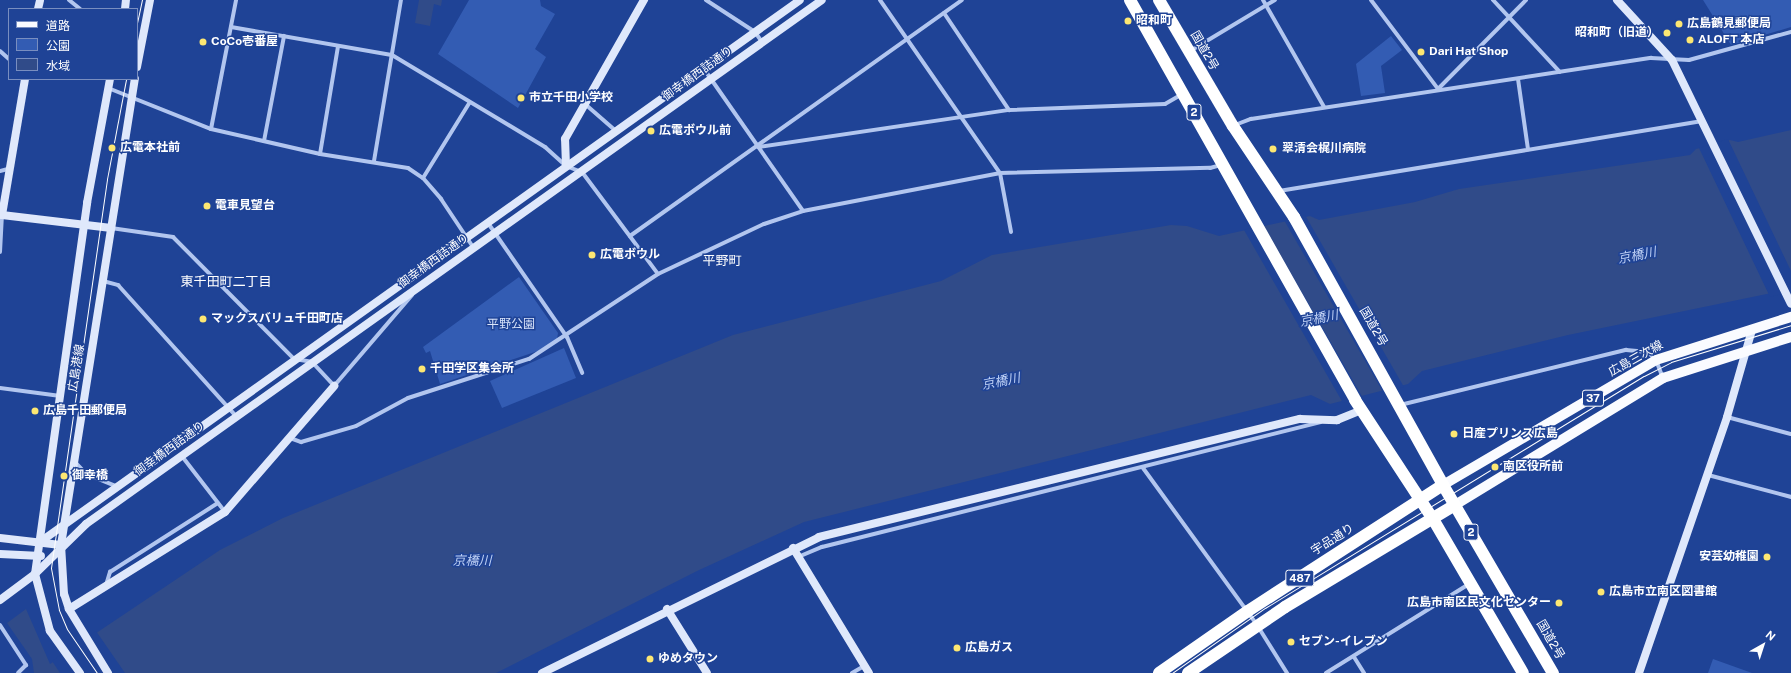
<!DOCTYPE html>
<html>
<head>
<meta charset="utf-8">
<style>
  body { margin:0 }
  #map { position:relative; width:1791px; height:673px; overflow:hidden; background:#1f4396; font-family:"Public Sans","Noto Sans JP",sans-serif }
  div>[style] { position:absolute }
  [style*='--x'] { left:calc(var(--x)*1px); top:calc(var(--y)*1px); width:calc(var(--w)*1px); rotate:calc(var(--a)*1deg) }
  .green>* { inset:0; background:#335cb3 }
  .water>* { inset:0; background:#304b89 }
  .pier>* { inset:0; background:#1f4396 }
  .street>* { height:4px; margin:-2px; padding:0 2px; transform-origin:2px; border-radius:2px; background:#b2c6ef }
  .secondary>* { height:8px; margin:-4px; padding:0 4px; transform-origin:4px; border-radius:4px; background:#dfe8fb }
  .primary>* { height:10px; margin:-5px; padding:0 5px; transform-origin:5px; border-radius:5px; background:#fafbff }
  .highway>* { height:12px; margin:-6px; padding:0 6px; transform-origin:6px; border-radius:6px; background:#fff }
  .tram>* { height:1px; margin:-0.5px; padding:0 0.5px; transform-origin:0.5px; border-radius:0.5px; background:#fff }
  .dots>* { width:11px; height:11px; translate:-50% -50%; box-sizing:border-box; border:2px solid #1f4396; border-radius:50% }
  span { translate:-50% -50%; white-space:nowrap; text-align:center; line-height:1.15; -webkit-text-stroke:3px #1f4396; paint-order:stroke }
  .shield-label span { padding:1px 3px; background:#1f4396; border:1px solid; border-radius:3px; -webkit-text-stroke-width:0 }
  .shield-label { font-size:11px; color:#fff; font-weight:700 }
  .poi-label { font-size:12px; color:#fff; font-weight:700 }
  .left { translate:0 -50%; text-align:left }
  .right { translate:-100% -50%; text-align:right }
  .street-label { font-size:12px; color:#fff }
  .park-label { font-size:12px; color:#d9e4fa }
  .water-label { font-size:13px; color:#bfd1f5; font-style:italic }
  .neighbourhood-label { font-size:13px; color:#fff }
  .legend { position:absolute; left:8px; top:8px; width:130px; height:72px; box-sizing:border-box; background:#1f4396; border:1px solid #798ec0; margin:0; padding:5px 7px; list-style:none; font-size:12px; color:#fff }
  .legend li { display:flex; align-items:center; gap:8px; height:20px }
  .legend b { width:20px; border:1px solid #798ec0 }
  .north { position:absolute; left:1743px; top:625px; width:40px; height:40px; -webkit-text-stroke:3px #1f4396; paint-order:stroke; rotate:39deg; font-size:11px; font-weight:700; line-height:16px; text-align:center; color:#fff }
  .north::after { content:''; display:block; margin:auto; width:14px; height:18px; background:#fff; clip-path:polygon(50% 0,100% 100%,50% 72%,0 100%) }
</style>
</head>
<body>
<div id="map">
  <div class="green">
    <i style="clip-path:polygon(469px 0,540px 0,541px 6px,555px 14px,535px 49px,546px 57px,518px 108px,438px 54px)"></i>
    <i style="clip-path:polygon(1703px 0,1791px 0,1791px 27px,1731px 45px)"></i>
    <i style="clip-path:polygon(1391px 36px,1402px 50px,1381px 66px,1385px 93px,1361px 96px,1356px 64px)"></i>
    <i style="clip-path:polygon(519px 277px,558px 333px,557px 339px,538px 351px,440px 384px,430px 351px,426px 353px,423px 347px)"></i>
    <i style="clip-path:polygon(564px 348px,576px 378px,502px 408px,490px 381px)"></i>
    <i style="clip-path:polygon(1713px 659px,1752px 673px,1708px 673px)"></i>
  </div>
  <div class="water">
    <i style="clip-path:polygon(419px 0,442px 0,441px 6px,434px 4px,430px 26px,415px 23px)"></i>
    <i style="clip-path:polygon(1791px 130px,1791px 289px,1568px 335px,1422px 371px,1408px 384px,1330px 404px,1311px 395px,804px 522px,697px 571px,496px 673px,34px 673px,32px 659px,7px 623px,26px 609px,50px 664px,220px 550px,283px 518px,733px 335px,941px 281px,992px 255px,1171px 225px,1187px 226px,1219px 236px,1310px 216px,1319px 220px,1415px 202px,1459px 189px,1690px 155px,1696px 149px,1730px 140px,1738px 142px)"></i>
  </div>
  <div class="pier">
    <i style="clip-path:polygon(1728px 139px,1791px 271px,1791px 291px,1770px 297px,1699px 148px)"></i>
    <i style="clip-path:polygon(1305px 215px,1404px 387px,1383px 392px,1284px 220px)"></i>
    <i style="clip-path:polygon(1263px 225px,1363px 398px,1343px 403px,1244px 230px)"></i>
    <i style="clip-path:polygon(96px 631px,125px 673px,60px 673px,52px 661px)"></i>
  </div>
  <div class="street">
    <i style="--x:69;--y:0;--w:14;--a:39"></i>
    <i style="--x:706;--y:0;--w:59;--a:33.1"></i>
    <i style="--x:755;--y:32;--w:12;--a:55"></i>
    <i style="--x:880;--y:0;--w:211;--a:55.3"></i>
    <i style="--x:1000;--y:173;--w:60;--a:79.4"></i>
    <i style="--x:1263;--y:0;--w:123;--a:60.3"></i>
    <i style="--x:1371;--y:0;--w:111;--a:53"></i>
    <i style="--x:1438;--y:89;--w:125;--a:-45.3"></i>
    <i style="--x:1493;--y:0;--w:98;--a:47.1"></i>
    <i style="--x:944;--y:13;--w:117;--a:56.2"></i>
    <i style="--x:231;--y:27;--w:163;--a:9.9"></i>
    <i style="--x:392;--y:55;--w:179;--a:31"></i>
    <i style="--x:545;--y:147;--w:28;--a:42"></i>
    <i style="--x:566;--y:166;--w:17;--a:21"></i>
    <i style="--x:582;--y:172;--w:127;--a:53.3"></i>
    <i style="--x:0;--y:51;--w:12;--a:42"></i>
    <i style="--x:1190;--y:51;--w:99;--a:-31"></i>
    <i style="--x:704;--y:69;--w:173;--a:55.1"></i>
    <i style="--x:1518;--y:79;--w:71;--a:81.9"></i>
    <i style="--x:108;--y:88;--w:111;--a:21.7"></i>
    <i style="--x:211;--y:129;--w:112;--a:12.9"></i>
    <i style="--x:320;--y:154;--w:89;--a:9"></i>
    <i style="--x:408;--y:168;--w:18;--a:34"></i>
    <i style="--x:423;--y:178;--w:28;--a:49"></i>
    <i style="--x:441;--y:199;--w:58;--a:56.3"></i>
    <i style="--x:585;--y:104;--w:41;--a:41.1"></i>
    <i style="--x:1235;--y:125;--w:17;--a:-21"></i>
    <i style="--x:1251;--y:119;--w:405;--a:-8.7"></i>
    <i style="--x:1651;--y:58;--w:38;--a:3"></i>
    <i style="--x:1689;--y:60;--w:106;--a:-15.4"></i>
    <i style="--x:211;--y:129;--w:131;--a:-79"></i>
    <i style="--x:264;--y:141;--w:107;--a:-79.2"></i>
    <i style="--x:758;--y:147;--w:254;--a:-8.4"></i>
    <i style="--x:1009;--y:110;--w:156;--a:-2.2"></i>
    <i style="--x:1165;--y:104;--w:20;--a:-30"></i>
    <i style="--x:320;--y:154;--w:109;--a:-80.5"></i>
    <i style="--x:374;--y:161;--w:163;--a:-80.5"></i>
    <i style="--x:0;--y:171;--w:8;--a:-14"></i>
    <i style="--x:423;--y:178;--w:89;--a:-58.3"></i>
    <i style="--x:1279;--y:191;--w:429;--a:-9.4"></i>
    <i style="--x:488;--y:223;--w:139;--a:55.3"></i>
    <i style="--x:567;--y:337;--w:39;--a:67"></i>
    <i style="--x:111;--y:228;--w:63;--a:8.3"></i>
    <i style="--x:173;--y:237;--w:172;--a:45.2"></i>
    <i style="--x:294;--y:359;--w:18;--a:9"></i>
    <i style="--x:312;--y:362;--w:33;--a:47"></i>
    <i style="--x:334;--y:386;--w:120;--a:-49.4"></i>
    <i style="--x:630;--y:236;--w:407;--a:-35.4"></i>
    <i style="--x:0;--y:252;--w:37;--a:-87"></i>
    <i style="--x:103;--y:281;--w:16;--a:15"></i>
    <i style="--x:118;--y:285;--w:176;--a:48"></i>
    <i style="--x:0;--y:388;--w:61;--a:7.6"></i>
    <i style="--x:1400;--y:405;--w:233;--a:-13.7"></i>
    <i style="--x:1626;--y:350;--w:22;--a:5"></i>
    <i style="--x:1648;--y:352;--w:11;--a:45"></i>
    <i style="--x:1656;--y:360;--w:19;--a:69"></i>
    <i style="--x:1727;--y:417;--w:66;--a:14.9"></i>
    <i style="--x:290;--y:438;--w:12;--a:20"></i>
    <i style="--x:301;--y:442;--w:57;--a:-16.2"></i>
    <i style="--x:356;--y:426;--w:59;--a:-28.3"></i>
    <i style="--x:408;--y:398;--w:127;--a:-17.9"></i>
    <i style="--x:529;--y:359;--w:154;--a:-33.4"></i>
    <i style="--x:658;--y:274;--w:117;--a:-25.3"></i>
    <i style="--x:764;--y:224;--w:41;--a:-18.4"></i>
    <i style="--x:803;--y:211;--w:201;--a:-10.9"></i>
    <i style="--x:1000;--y:173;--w:210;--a:-1.4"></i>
    <i style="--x:1210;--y:168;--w:11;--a:-15"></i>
    <i style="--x:181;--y:455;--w:72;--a:52.3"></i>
    <i style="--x:75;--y:462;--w:16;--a:47"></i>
    <i style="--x:86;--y:474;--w:31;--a:22"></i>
    <i style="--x:1143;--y:468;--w:194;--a:54"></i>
    <i style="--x:1257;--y:625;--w:57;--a:58"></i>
    <i style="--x:1708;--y:475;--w:86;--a:14.8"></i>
    <i style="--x:798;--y:557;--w:26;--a:-23"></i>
    <i style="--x:822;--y:547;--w:514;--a:-14.06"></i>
    <i style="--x:106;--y:585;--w:14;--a:-73"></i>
    <i style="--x:110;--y:572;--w:128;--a:-32.6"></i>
    <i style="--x:0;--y:625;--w:48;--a:57"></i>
    <i style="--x:26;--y:665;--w:11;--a:135"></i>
    <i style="--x:1354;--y:657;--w:19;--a:58"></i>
    <i style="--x:852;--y:673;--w:14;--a:-30"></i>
    <i style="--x:1326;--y:673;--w:168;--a:-31.9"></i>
  </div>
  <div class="secondary">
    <i style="--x:1617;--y:0;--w:81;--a:47.5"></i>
    <i style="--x:1672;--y:60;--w:271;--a:64"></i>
    <i style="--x:38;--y:9;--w:9;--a:-77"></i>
    <i style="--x:125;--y:9;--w:9;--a:-84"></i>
    <i style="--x:137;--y:67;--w:68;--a:-79"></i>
    <i style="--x:25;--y:79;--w:138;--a:99.6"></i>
    <i style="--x:2;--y:215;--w:110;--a:6.8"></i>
    <i style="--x:566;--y:166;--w:27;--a:-92"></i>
    <i style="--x:565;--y:139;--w:160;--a:-60.4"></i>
    <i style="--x:0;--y:538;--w:61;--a:6.5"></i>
    <i style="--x:40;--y:542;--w:933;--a:-35.49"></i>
    <i style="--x:793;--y:548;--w:146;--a:58.7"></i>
    <i style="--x:0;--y:554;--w:41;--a:2.8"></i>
    <i style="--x:0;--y:600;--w:44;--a:-36.6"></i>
    <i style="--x:35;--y:574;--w:71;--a:-44.4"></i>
    <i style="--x:86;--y:524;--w:903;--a:-35.45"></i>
    <i style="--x:69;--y:609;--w:184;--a:-31.9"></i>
    <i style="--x:225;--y:512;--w:167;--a:-49.1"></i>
    <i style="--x:667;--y:609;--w:75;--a:58"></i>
    <i style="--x:80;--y:673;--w:52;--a:-125.5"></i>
    <i style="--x:50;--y:631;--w:59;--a:-104.7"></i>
    <i style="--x:35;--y:574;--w:375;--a:-82"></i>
    <i style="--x:87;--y:203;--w:126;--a:-79.5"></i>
    <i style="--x:108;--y:673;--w:75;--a:-121.4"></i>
    <i style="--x:69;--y:609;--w:16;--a:-108"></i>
    <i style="--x:64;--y:594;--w:49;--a:-93.5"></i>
    <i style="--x:61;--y:545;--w:472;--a:-81"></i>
    <i style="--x:542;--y:673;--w:309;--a:-26.1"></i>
    <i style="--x:819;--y:537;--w:495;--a:-13.8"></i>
    <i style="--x:1300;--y:419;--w:37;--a:2"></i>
    <i style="--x:1337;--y:420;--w:27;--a:-22"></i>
    <i style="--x:1639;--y:673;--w:271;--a:-71"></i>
    <i style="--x:1727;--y:417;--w:91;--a:-74"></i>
  </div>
  <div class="primary">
    <i style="--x:1443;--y:485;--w:247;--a:-30.4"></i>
    <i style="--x:1656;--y:360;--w:142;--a:-17.7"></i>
    <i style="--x:1455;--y:505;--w:244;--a:-31.4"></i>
    <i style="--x:1663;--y:378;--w:134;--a:-17.8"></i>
  </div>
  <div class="highway">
    <i style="--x:1130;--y:0;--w:459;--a:60.6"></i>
    <i style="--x:1355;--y:400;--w:142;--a:56.8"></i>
    <i style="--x:1433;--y:519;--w:178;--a:59.7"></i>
    <i style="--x:1159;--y:0;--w:146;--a:59.6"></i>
    <i style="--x:1233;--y:126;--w:110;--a:56.2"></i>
    <i style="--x:1294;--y:217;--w:307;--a:60.9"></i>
    <i style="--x:1443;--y:485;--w:218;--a:59.7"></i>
    <i style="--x:1159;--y:673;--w:108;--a:-34.9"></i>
    <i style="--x:1248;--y:611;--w:232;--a:-32.9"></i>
    <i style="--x:1188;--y:673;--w:117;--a:-34.2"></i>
    <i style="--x:1285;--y:607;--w:198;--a:-31"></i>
  </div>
  <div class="tram">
    <i style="--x:137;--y:23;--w:24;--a:-78"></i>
    <i style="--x:97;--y:673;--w:53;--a:-124.3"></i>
    <i style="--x:67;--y:629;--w:21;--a:-113"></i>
    <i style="--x:59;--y:610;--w:43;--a:-100.8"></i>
    <i style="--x:51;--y:568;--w:393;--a:-81.8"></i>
    <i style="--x:107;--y:179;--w:102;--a:-79.2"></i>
    <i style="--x:1172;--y:673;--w:113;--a:-35"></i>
    <i style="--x:1265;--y:608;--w:444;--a:-31.5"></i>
    <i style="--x:1644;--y:376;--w:30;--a:-27"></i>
    <i style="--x:1671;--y:362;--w:126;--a:-17.1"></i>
  </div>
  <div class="dots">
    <i style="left:1128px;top:21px;background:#fde772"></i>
    <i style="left:1679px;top:24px;background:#fde772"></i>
    <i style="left:1667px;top:33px;background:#fde772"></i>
    <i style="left:1690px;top:40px;background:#fde772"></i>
    <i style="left:203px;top:42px;background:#fde772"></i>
    <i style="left:1421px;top:52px;background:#fde772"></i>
    <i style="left:521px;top:98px;background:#fde772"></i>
    <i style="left:651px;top:131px;background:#fde772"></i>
    <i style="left:112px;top:148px;background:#fde772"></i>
    <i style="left:1273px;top:149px;background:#fde772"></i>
    <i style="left:207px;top:206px;background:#fde772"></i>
    <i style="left:592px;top:255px;background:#fde772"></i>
    <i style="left:203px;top:319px;background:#fde772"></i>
    <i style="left:422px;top:369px;background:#fde772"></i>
    <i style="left:35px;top:411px;background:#fde772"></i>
    <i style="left:1454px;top:434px;background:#fde772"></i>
    <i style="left:1495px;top:467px;background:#fde772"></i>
    <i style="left:64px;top:476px;background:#fde772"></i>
    <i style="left:1767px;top:557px;background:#fde772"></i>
    <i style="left:1601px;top:592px;background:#fde772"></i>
    <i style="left:1559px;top:603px;background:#fde772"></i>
    <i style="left:1291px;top:642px;background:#fde772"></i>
    <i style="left:957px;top:648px;background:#fde772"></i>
    <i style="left:650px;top:659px;background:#fde772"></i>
  </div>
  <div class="shield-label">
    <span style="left:1194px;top:112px">2</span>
    <span style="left:1593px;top:398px">37</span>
    <span style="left:1471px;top:532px">2</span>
    <span style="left:1300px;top:578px">487</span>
  </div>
  <div class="poi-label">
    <span class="left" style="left:1136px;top:21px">昭和町</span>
    <span class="left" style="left:1687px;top:24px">広島鶴見郵便局</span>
    <span class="right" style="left:1659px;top:33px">昭和町（旧道）</span>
    <span class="left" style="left:1698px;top:40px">ALOFT 本店</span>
    <span class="left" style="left:211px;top:42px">CoCo壱番屋</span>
    <span class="left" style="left:1429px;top:52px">Dari Hat Shop</span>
    <span class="left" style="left:529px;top:98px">市立千田小学校</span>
    <span class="left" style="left:659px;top:131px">広電ボウル前</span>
    <span class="left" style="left:120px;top:148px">広電本社前</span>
    <span class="left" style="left:1282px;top:149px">翠清会梶川病院</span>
    <span class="left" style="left:215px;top:206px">電車見望台</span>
    <span class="left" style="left:600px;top:255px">広電ボウル</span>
    <span class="left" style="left:211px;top:319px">マックスバリュ千田町店</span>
    <span class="left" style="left:430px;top:369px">千田学区集会所</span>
    <span class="left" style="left:43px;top:411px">広島千田郵便局</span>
    <span class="left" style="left:1462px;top:434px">日産プリンス広島</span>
    <span class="left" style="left:1503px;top:467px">南区役所前</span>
    <span class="left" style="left:72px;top:476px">御幸橋</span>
    <span class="right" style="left:1759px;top:557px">安芸幼稚園</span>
    <span class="left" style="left:1609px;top:592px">広島市立南区図書館</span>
    <span class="right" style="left:1551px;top:603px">広島市南区民文化センター</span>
    <span class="left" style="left:1299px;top:642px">セブン-イレブン</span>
    <span class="left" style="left:965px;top:648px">広島ガス</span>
    <span class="left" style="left:658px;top:659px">ゆめタウン</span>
  </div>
  <div class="street-label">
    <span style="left:1204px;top:51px;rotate:60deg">国道2号</span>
    <span style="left:698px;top:74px;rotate:-36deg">御幸橋西詰通り</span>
    <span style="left:434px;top:261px;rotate:-36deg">御幸橋西詰通り</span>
    <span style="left:1373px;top:327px;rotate:60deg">国道2号</span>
    <span style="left:1636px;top:359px;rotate:-29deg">広島三次線</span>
    <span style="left:77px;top:368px;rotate:-81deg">広島港線</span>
    <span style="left:170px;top:449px;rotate:-36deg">御幸橋西詰通り</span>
    <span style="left:1333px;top:540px;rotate:-32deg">宇品通り</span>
    <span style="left:1550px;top:640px;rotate:60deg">国道2号</span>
  </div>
  <div class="park-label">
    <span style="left:511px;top:325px">平野公園</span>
  </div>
  <div class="water-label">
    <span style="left:1637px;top:256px;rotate:-11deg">京橋川</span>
    <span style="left:1319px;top:319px;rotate:-11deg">京橋川</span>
    <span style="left:1001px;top:382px;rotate:-11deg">京橋川</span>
    <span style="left:472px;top:561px">京橋川</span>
  </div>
  <div class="neighbourhood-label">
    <span style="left:722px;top:261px">平野町</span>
    <span style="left:226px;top:282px">東千田町二丁目</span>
  </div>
  <ul class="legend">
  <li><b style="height:5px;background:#fafbff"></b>道路</li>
  <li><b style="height:11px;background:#335cb3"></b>公園</li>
  <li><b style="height:11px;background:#304b89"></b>水域</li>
  </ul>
  <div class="north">N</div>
</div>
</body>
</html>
